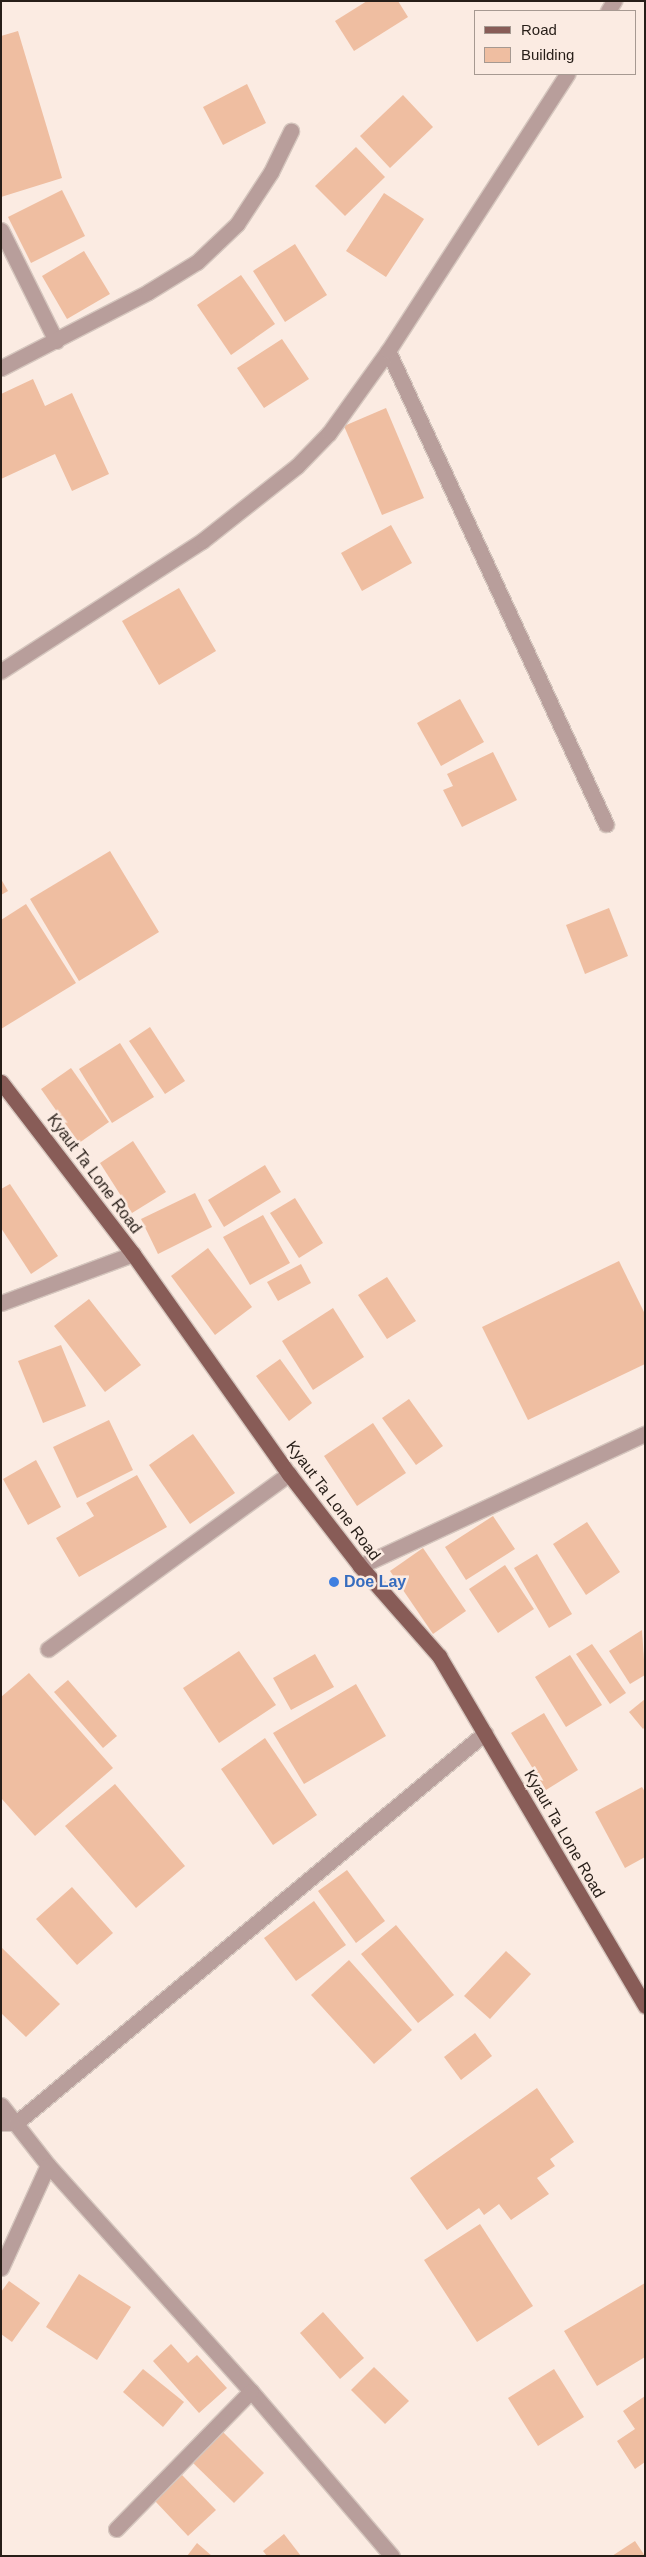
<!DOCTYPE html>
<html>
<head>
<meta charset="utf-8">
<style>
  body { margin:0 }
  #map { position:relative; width:646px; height:2557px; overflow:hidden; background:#fbebe2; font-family:Helvetica,sans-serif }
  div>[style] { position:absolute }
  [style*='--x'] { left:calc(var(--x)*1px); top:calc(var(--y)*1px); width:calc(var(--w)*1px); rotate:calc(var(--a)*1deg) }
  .building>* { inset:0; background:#efbea1 }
  .roads { filter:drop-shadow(1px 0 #d5c6be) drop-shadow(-1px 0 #d5c6be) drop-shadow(0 1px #d5c6be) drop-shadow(0 -1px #d5c6be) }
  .minor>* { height:15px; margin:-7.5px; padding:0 7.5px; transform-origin:7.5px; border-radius:7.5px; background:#b89e9b }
  .major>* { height:15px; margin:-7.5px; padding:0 7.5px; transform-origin:7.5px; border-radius:7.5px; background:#885c57 }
  .dots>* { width:14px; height:14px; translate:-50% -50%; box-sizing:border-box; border:2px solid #fbebe2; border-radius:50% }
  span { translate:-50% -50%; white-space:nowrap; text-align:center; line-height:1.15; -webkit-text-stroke:5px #fbebe2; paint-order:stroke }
  .street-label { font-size:16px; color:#271e18 }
  .shop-label { font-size:16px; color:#366cbe; font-weight:700 }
  .left { translate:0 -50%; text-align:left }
  .frame { position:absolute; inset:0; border:2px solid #271e18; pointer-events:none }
  .legend { position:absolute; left:474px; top:10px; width:162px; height:65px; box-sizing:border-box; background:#fbebe2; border:1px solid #a69991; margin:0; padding:6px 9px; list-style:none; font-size:15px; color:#271e18 }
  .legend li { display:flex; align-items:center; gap:10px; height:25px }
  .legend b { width:25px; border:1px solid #a69991 }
</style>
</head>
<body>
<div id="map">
  <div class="building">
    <i style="clip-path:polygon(367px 1px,398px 1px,408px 17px,354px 51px,335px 21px)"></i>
    <i style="clip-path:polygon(18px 31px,62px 178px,1px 197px,1px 36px)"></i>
    <i style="clip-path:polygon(247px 84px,266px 123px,223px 145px,203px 107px)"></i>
    <i style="clip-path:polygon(403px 95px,433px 127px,390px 168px,360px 136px)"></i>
    <i style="clip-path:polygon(356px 147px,385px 177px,345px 216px,315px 186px)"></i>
    <i style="clip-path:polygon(62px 190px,85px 236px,31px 263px,8px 217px)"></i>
    <i style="clip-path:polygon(384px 193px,424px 219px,386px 277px,346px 251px)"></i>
    <i style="clip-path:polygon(295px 244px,327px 295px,285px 322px,253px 271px)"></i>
    <i style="clip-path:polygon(84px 251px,110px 294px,67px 319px,42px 276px)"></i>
    <i style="clip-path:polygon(241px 275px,275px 324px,231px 355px,197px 305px)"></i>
    <i style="clip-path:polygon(282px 339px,309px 379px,264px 408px,237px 368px)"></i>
    <i style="clip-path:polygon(33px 379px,45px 406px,72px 393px,109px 474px,72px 491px,55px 454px,1px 479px,1px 394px)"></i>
    <i style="clip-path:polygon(386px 408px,424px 498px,382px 515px,344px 426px)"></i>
    <i style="clip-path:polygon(391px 525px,412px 563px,362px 591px,341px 553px)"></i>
    <i style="clip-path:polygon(179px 588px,216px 651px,159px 685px,122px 621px)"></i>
    <i style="clip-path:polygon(460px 699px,484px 742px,441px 766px,417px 723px)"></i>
    <i style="clip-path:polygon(493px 752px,517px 800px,462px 827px,443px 790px,453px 786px,447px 774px)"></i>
    <i style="clip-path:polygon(110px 851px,159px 932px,79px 981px,30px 899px)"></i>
    <i style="clip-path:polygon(1px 879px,8px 891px,1px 895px)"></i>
    <i style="clip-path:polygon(26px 904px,76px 983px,1px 1029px,1px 920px)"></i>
    <i style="clip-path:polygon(609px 908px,628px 956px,585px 974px,566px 925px)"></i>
    <i style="clip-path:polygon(150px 1027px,185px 1081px,165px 1094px,129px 1041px)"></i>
    <i style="clip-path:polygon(120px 1043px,154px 1097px,112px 1123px,79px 1069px)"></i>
    <i style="clip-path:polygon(71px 1068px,109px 1122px,79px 1143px,41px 1089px)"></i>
    <i style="clip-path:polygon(133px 1141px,166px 1192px,132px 1213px,100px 1163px)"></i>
    <i style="clip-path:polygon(265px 1165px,281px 1192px,224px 1227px,208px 1200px)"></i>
    <i style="clip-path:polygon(10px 1184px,58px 1256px,31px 1274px,1px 1228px,1px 1189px)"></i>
    <i style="clip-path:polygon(195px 1193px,212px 1227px,158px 1254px,141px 1219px)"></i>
    <i style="clip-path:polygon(295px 1198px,323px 1243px,299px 1258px,270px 1213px)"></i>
    <i style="clip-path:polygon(263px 1215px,290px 1263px,250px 1285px,223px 1237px)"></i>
    <i style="clip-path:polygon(208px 1248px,252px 1307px,215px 1335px,171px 1276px)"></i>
    <i style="clip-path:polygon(619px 1261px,645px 1314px,645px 1364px,528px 1420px,482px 1327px)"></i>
    <i style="clip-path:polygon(301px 1264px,311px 1283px,278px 1301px,267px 1282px)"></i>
    <i style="clip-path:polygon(387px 1277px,416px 1321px,387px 1339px,358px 1295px)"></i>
    <i style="clip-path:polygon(89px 1299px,141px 1365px,105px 1392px,54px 1326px)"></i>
    <i style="clip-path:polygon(333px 1308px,364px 1357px,313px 1390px,282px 1341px)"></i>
    <i style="clip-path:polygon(61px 1345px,86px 1406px,43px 1423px,18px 1361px)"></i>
    <i style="clip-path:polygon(280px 1359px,312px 1403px,289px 1421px,256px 1376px)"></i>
    <i style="clip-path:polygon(409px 1399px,443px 1446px,416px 1465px,382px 1418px)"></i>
    <i style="clip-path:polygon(109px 1420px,133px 1470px,77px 1498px,53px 1447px)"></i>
    <i style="clip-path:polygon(373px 1423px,406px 1473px,357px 1506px,324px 1456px)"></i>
    <i style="clip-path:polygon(193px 1434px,235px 1493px,190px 1524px,149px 1465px)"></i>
    <i style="clip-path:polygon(36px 1460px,61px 1507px,28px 1525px,3px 1479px)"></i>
    <i style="clip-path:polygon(137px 1475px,167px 1527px,79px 1577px,56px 1538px,94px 1516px,86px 1503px)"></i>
    <i style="clip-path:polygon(493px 1516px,515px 1549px,466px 1580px,445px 1547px)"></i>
    <i style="clip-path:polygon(587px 1522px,620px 1572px,586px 1595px,553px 1544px)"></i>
    <i style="clip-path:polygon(423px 1548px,466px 1611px,433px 1634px,390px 1571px)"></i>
    <i style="clip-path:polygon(537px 1554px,572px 1614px,549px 1628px,514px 1568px)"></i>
    <i style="clip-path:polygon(505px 1565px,534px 1609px,498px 1633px,469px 1589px)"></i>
    <i style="clip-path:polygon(642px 1630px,645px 1675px,630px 1684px,609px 1651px)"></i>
    <i style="clip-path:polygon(592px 1644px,626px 1693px,610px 1704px,576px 1654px)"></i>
    <i style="clip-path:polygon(239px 1651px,276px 1705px,219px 1743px,183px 1688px)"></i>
    <i style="clip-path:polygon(315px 1654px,334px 1687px,291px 1710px,273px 1678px)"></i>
    <i style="clip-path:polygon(570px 1655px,602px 1705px,566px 1727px,535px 1677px)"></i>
    <i style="clip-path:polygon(29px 1673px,113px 1768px,35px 1836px,1px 1798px,1px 1697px)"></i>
    <i style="clip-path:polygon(68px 1680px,117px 1736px,103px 1748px,54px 1692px)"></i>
    <i style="clip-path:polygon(356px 1684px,386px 1736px,304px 1784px,273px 1733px)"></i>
    <i style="clip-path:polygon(645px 1699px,645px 1727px,643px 1729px,629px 1712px)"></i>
    <i style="clip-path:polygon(544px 1713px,578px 1770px,546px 1790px,511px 1733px)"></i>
    <i style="clip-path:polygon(265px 1738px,317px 1815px,273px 1845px,221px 1769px)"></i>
    <i style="clip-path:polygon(115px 1784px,185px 1866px,136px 1908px,65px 1826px)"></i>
    <i style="clip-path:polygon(642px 1787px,645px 1792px,645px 1857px,625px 1868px,595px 1812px)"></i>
    <i style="clip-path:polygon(347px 1870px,385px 1921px,356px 1943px,318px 1891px)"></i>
    <i style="clip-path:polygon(72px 1887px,113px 1933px,77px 1965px,36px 1919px)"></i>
    <i style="clip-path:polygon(314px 1901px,346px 1945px,296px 1981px,264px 1938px)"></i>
    <i style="clip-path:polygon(396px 1925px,454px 1995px,418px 2023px,361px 1954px)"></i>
    <i style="clip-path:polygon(1px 1947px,60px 2004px,26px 2037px,1px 2013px)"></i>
    <i style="clip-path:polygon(506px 1951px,531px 1974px,490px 2019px,464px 1996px)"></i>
    <i style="clip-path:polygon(349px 1960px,412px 2030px,374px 2064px,311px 1995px)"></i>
    <i style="clip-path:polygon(475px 2033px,492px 2056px,461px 2080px,444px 2057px)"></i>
    <i style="clip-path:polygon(537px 2088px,574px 2142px,550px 2159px,555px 2166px,537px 2178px,549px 2194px,511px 2220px,499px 2204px,484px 2215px,479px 2208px,447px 2230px,410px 2178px)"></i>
    <i style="clip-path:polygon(480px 2224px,533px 2306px,477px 2342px,424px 2260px)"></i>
    <i style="clip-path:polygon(79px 2274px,131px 2307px,97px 2360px,46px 2327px)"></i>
    <i style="clip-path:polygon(9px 2281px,40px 2303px,12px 2342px,1px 2334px,1px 2292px)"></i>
    <i style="clip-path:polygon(645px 2283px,645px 2357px,597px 2386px,564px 2331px)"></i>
    <i style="clip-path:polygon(323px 2312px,364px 2358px,340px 2379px,300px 2333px)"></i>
    <i style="clip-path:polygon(171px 2344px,188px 2363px,197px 2355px,227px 2388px,199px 2413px,153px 2361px)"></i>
    <i style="clip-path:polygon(374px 2367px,409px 2401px,385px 2424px,351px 2390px)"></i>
    <i style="clip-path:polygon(143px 2369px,184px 2402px,163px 2427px,123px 2392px)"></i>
    <i style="clip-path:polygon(554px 2369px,584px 2417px,538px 2446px,508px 2398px)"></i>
    <i style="clip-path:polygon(645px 2396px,645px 2462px,635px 2469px,617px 2441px,635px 2429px,623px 2411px)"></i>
    <i style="clip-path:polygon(221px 2430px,264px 2473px,234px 2503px,191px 2461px)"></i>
    <i style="clip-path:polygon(182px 2475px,216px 2510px,188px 2536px,155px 2501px)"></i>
    <i style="clip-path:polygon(284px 2534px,301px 2556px,267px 2556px,263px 2551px)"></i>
    <i style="clip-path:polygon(635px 2541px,645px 2556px,612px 2556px)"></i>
    <i style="clip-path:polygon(197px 2543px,212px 2556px,187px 2556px)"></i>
  </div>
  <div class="roads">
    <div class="minor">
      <i style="--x:608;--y:11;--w:12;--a:-59"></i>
      <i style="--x:1;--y:230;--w:124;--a:63.6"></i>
      <i style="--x:388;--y:351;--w:521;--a:65.26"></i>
      <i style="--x:1;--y:368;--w:165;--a:-27.3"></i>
      <i style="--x:148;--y:292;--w:57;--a:-31.5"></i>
      <i style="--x:197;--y:262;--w:55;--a:-43.5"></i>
      <i style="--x:237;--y:224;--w:62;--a:-56.8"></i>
      <i style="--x:271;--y:172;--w:46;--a:-64"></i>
      <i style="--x:1;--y:671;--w:239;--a:-32.9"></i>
      <i style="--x:202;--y:541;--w:121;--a:-38.3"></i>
      <i style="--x:297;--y:466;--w:46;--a:-45.9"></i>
      <i style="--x:329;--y:433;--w:101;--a:-54.3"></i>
      <i style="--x:388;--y:351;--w:330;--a:-57.1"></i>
      <i style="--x:1;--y:1303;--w:141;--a:-20.4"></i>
      <i style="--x:360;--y:1566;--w:314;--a:-24.9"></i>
      <i style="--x:48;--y:1649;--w:298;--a:-36"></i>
      <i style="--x:1;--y:2105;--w:76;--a:51.9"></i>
      <i style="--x:48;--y:2165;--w:304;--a:48.1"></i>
      <i style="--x:251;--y:2391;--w:217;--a:49.5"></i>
      <i style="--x:1;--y:2123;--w:15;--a:0"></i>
      <i style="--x:16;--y:2123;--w:610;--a:-39.75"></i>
      <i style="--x:1;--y:2268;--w:113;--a:-65.5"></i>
      <i style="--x:116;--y:2529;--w:193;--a:-45.6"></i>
    </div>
    <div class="major">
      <i style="--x:1;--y:1082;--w:217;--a:52.5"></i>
      <i style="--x:133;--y:1254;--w:270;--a:54.7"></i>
      <i style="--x:289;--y:1474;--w:116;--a:52.3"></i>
      <i style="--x:360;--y:1566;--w:120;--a:48.7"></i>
      <i style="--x:439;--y:1656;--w:406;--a:59.5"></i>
    </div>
  </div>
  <div class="dots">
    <i style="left:334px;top:1582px;background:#3f7fe0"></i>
  </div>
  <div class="street-label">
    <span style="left:94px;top:1174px;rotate:53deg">Kyaut Ta Lone Road</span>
    <span style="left:333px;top:1501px;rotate:53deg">Kyaut Ta Lone Road</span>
    <span style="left:564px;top:1834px;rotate:60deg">Kyaut Ta Lone Road</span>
  </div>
  <div class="shop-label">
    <span class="left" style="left:344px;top:1582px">Doe Lay</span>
  </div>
  <div class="frame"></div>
  <ul class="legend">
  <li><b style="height:6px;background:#885c57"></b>Road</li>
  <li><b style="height:14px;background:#efbea1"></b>Building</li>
  </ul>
</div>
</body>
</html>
